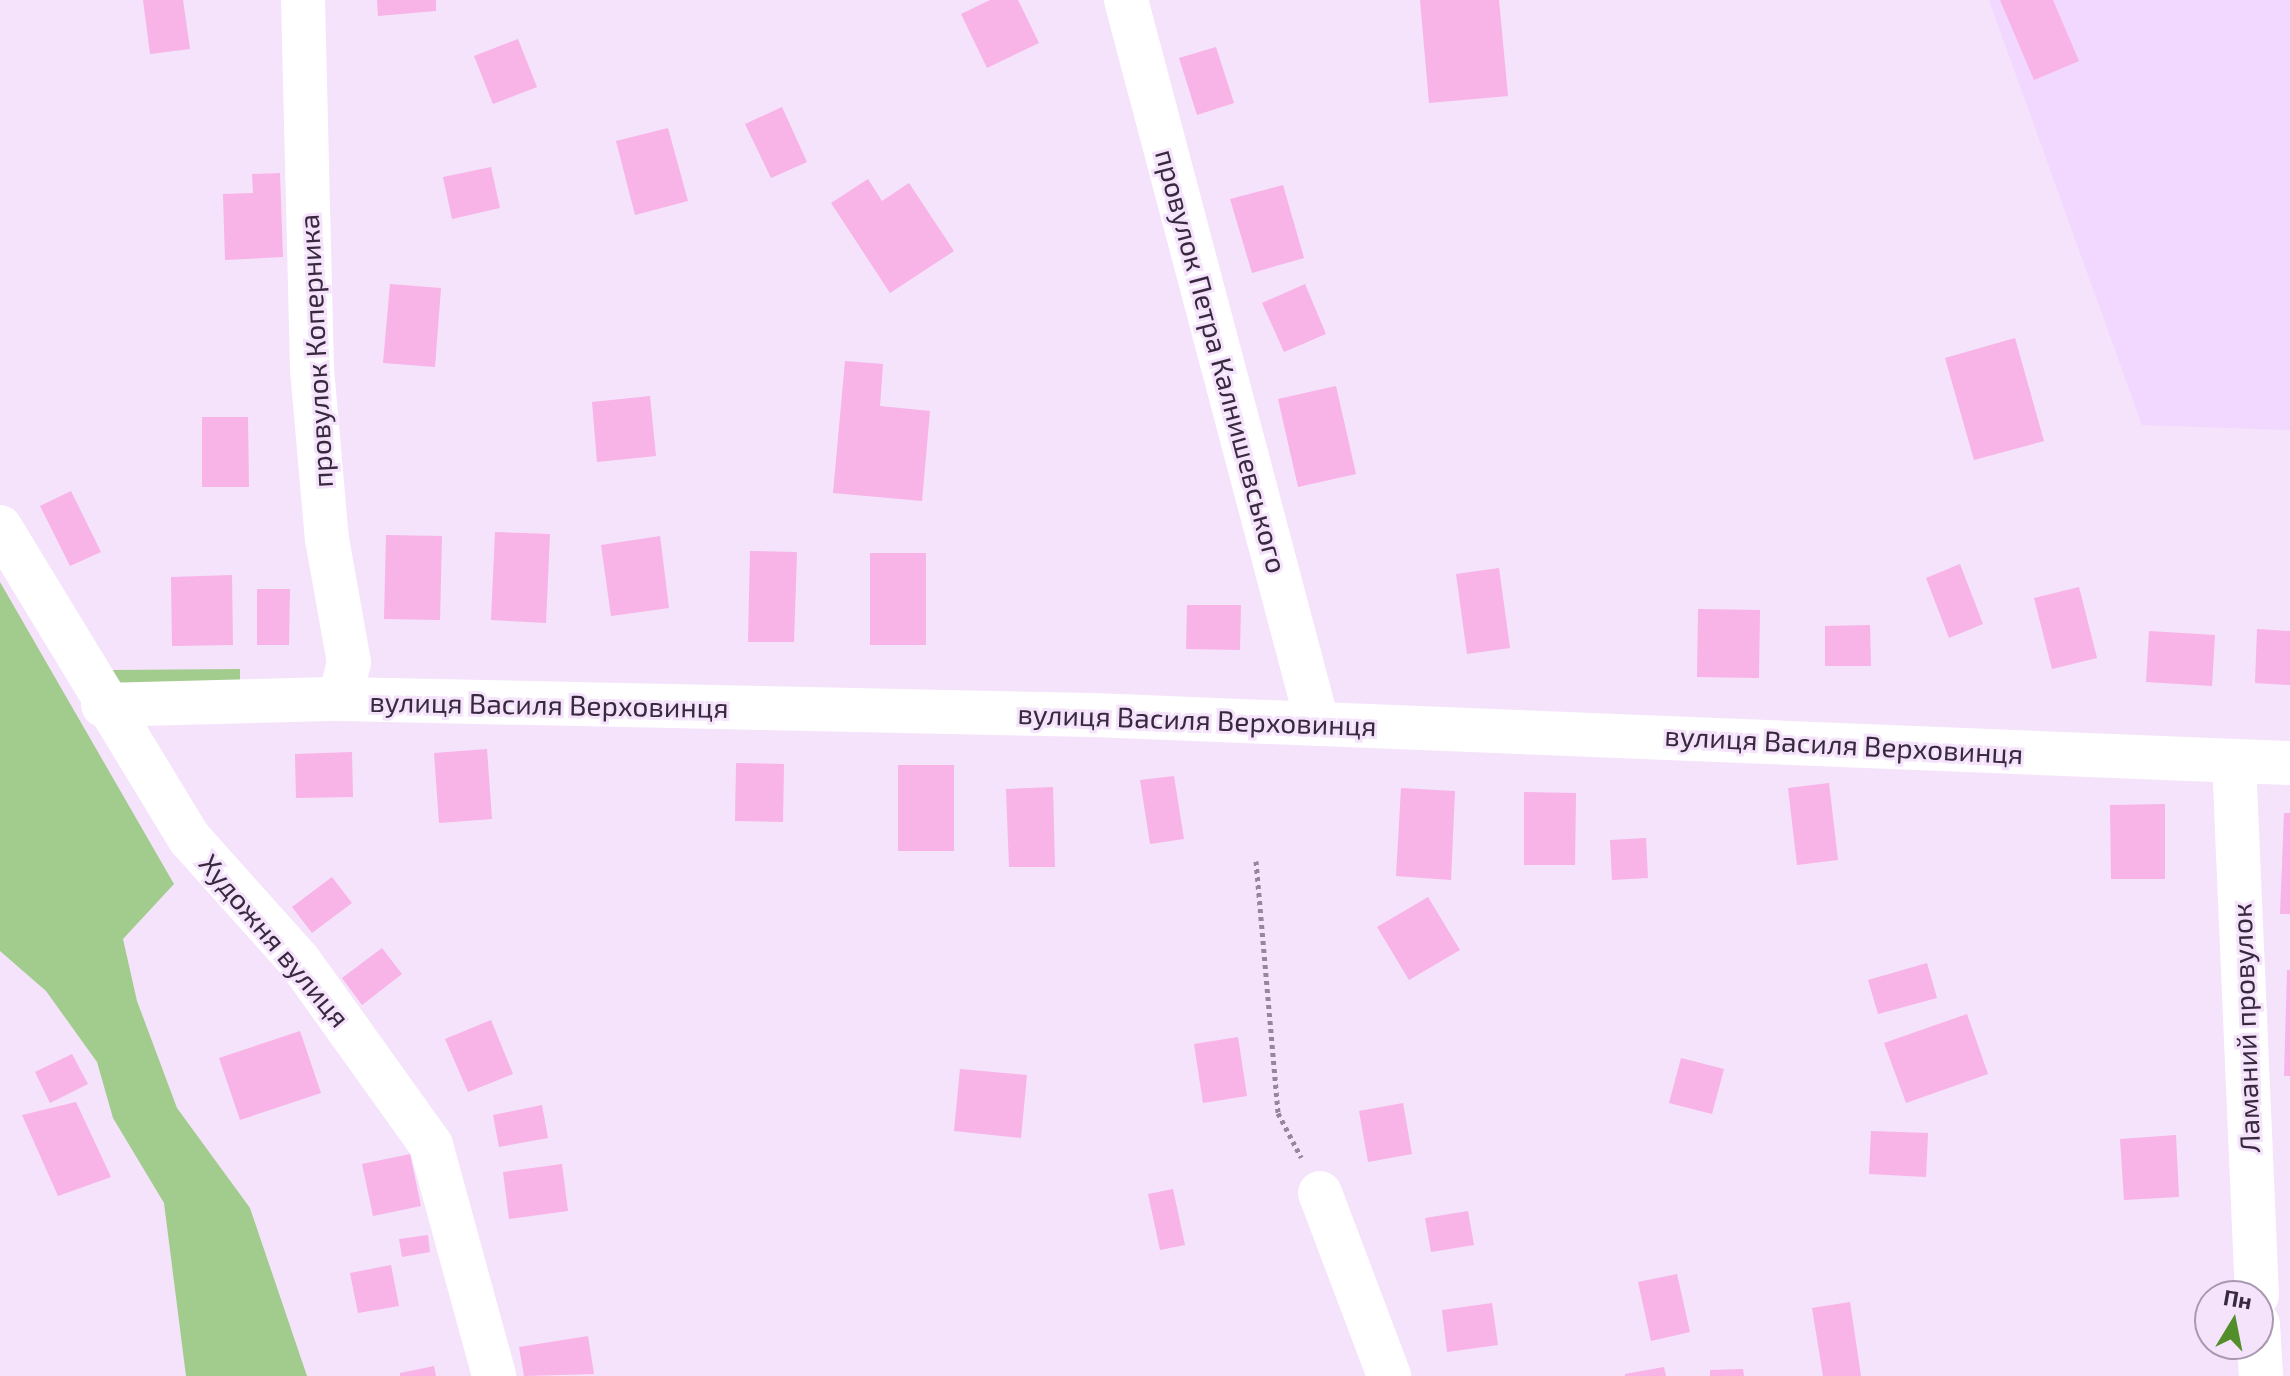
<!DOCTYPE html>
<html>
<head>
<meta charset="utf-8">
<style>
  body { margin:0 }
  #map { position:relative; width:2290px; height:1376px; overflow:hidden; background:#f4e3fb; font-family:"Exo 2",sans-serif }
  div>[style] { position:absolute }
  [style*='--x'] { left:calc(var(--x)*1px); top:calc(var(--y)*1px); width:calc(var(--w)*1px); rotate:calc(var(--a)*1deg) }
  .built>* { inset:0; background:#f2d7fe }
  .green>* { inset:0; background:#a2cb8e }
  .building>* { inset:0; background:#f8b3e7 }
  .path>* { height:5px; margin-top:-2.5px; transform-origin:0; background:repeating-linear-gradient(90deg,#96869d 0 4px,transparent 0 8px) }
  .minor>* { height:44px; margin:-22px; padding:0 22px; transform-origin:22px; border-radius:22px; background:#fff }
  span { translate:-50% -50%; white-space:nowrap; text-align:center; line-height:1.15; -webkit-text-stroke:6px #f4e3fb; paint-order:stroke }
  .street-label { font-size:28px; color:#39293f }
  .north { position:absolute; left:2194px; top:1280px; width:80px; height:80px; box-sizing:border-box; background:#f4e3fb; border:2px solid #a999b0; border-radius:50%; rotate:10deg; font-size:22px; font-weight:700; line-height:32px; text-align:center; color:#39293f }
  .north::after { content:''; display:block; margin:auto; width:28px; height:36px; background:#538e2c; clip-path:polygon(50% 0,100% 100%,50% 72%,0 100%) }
</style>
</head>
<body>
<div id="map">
  <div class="built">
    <i style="clip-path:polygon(1989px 0,2290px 0,2290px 430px,2142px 425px)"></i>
  </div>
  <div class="green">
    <i style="clip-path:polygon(0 582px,174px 884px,123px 939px,137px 1001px,177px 1108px,250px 1208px,307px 1376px,186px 1376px,164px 1203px,113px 1118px,97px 1062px,46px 991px,0 951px)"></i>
    <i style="clip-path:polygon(240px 669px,240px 694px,113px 695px,112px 670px)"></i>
  </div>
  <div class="building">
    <i style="clip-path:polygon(143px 0,183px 0,190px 49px,150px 54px)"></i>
    <i style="clip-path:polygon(377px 0,436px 0,436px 11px,378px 16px)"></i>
    <i style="clip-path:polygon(990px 0,1018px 0,1039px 43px,987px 68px,961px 14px)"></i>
    <i style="clip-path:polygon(1420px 0,1499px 0,1508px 96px,1429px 103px)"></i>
    <i style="clip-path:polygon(2000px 0,2053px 0,2079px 61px,2034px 80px)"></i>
    <i style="clip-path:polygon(518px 39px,537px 87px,493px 104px,474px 56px)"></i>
    <i style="clip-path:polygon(1216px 47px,1234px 103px,1197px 115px,1179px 58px)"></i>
    <i style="clip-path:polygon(782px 107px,807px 162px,771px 178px,745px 124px)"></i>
    <i style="clip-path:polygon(668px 128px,688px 201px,635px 215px,616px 141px)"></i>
    <i style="clip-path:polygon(491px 167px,500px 208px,452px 219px,443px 177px)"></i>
    <i style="clip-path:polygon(280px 173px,283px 257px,225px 260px,223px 194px,253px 193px,252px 174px)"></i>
    <i style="clip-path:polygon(868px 179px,882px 201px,909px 183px,954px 251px,890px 293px,831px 203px)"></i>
    <i style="clip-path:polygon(1283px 185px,1304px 258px,1252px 273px,1230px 199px)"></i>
    <i style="clip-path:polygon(390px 284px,441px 288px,435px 367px,383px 363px)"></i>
    <i style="clip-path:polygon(1305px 284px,1326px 334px,1284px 352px,1262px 303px)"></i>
    <i style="clip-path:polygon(2015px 338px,2044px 441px,1974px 460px,1945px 358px)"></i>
    <i style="clip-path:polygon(845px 361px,883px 364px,880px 406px,930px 411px,922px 501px,833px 493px)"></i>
    <i style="clip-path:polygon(1336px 386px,1356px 474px,1298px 487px,1278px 399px)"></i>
    <i style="clip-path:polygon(650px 396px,656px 456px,597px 462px,592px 402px)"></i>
    <i style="clip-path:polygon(202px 417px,248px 417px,249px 487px,202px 487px)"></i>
    <i style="clip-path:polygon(71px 491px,101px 552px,70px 566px,40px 506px)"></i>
    <i style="clip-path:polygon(495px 532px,550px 534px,546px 623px,491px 620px)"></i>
    <i style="clip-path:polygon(386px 535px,442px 536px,440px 620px,384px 619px)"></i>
    <i style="clip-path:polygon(660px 536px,669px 608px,611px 616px,601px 545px)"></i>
    <i style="clip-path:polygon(750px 551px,797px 552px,794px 642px,748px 642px)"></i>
    <i style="clip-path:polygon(870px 553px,926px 553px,926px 645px,870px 645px)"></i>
    <i style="clip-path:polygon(1960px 564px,1983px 624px,1949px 638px,1926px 578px)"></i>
    <i style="clip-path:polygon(1499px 568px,1510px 648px,1467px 654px,1456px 574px)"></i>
    <i style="clip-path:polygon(232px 575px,233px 645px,172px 646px,171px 577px)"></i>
    <i style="clip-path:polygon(2079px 587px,2097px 658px,2052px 669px,2034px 598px)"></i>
    <i style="clip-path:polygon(257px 589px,290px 589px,289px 645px,257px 645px)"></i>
    <i style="clip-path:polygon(1187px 605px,1241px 605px,1240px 650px,1186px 649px)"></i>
    <i style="clip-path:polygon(1698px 609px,1760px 610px,1759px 678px,1697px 677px)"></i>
    <i style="clip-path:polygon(1870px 625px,1871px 666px,1825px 666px,1825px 626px)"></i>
    <i style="clip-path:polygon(2257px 629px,2290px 631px,2290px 685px,2255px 683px)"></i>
    <i style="clip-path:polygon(2149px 631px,2215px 635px,2212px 686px,2146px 682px)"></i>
    <i style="clip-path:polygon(487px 749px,492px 819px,439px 823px,434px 753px)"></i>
    <i style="clip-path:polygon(352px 752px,353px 797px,296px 798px,295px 754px)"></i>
    <i style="clip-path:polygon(736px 763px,784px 764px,783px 822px,735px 821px)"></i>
    <i style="clip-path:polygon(898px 765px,954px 765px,954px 851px,898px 851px)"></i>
    <i style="clip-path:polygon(1174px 776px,1184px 839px,1150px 844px,1140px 780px)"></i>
    <i style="clip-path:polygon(1829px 783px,1838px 860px,1797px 865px,1788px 788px)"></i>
    <i style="clip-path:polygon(1053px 787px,1055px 867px,1009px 867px,1006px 789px)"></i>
    <i style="clip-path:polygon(1401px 788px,1455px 791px,1451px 880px,1396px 876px)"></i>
    <i style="clip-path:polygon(1524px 792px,1576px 793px,1575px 865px,1524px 865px)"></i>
    <i style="clip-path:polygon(2165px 804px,2165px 879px,2111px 879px,2110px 805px)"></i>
    <i style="clip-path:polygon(2284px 813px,2290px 813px,2290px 914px,2280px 914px)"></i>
    <i style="clip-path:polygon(1646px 838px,1648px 878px,1612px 880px,1610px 840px)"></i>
    <i style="clip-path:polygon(332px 877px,352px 903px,312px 933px,292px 907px)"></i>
    <i style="clip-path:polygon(1428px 897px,1460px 950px,1409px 980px,1377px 927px)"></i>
    <i style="clip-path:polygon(382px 948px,402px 974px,362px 1005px,342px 978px)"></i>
    <i style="clip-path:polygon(1927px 963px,1937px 998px,1878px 1014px,1868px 980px)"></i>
    <i style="clip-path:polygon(2287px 970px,2290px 970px,2290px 1076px,2284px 1076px)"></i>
    <i style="clip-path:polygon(1967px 1014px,1988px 1074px,1906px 1103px,1884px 1043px)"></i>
    <i style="clip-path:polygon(491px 1020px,513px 1074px,468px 1092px,445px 1039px)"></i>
    <i style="clip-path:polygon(300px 1031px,321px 1093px,240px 1120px,219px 1058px)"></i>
    <i style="clip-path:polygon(1238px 1037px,1247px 1096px,1203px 1103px,1194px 1044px)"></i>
    <i style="clip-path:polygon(72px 1054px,88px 1084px,50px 1103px,35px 1072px)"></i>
    <i style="clip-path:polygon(1681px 1058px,1724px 1069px,1712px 1114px,1669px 1103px)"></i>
    <i style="clip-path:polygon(960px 1069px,1027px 1075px,1021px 1138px,954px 1131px)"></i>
    <i style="clip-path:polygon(76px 1102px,111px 1177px,58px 1196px,22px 1115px)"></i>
    <i style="clip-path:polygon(1403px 1103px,1412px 1154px,1368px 1162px,1359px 1111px)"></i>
    <i style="clip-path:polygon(542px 1105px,548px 1138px,499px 1147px,493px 1115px)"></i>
    <i style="clip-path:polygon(1871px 1131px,1928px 1133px,1926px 1177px,1869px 1174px)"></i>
    <i style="clip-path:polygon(2176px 1135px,2179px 1197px,2124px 1200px,2120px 1139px)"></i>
    <i style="clip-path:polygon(410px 1154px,421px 1206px,373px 1216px,362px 1164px)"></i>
    <i style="clip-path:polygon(562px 1164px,568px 1211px,509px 1219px,503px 1172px)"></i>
    <i style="clip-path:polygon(1173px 1189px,1185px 1245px,1160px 1250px,1148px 1194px)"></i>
    <i style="clip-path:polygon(1468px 1211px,1474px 1245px,1431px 1252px,1425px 1218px)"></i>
    <i style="clip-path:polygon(428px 1235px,430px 1252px,402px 1257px,399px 1239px)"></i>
    <i style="clip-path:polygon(391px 1265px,399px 1306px,358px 1313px,350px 1273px)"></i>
    <i style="clip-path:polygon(1677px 1274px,1690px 1332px,1651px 1341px,1638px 1282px)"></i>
    <i style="clip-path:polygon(1850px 1302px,1861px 1376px,1823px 1376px,1812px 1308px)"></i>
    <i style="clip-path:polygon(1492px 1303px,1498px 1345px,1447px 1352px,1442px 1310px)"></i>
    <i style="clip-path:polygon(588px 1336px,594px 1374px,524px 1376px,519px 1347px)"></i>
    <i style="clip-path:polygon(434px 1366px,436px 1376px,400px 1376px,400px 1373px)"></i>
    <i style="clip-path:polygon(1664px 1367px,1666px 1376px,1625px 1376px,1625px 1374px)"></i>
    <i style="clip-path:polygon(1743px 1369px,1744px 1376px,1710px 1376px,1710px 1370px)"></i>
  </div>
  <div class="path">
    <i style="--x:1256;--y:861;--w:253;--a:85"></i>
    <i style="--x:1278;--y:1113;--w:50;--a:62.4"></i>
  </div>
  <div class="minor">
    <i style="--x:303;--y:0;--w:369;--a:88.6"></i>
    <i style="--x:312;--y:369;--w:171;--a:85"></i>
    <i style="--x:327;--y:539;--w:125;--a:79.9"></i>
    <i style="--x:349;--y:662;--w:38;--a:104"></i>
    <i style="--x:1126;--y:0;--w:747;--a:75.18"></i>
    <i style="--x:0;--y:527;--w:365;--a:58.7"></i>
    <i style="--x:190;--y:839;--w:165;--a:48.2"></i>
    <i style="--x:300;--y:962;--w:225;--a:54.4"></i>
    <i style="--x:431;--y:1145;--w:239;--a:74.7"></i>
    <i style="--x:103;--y:705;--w:237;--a:-1.5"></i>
    <i style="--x:340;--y:699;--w:754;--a:1.22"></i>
    <i style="--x:1094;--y:715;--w:1197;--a:2.3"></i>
    <i style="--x:2234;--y:761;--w:535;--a:87.54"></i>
    <i style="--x:1320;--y:1193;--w:196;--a:69.3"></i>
    <i style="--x:2258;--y:1324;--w:52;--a:86.7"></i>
  </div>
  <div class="street-label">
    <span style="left:315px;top:351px;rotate:-93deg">провулок Коперника</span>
    <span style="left:1222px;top:361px;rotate:75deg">провулок Петра Калнишевського</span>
    <span style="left:549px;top:704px;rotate:1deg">вулиця Василя Верховинця</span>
    <span style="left:1197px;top:719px;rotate:2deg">вулиця Василя Верховинця</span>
    <span style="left:1844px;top:744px;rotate:3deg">вулиця Василя Верховинця</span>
    <span style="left:275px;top:940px;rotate:50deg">Художня вулиця</span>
    <span style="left:2245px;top:1028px;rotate:-92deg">Ламаний провулок</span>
  </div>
  <div class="north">Пн</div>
</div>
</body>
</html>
